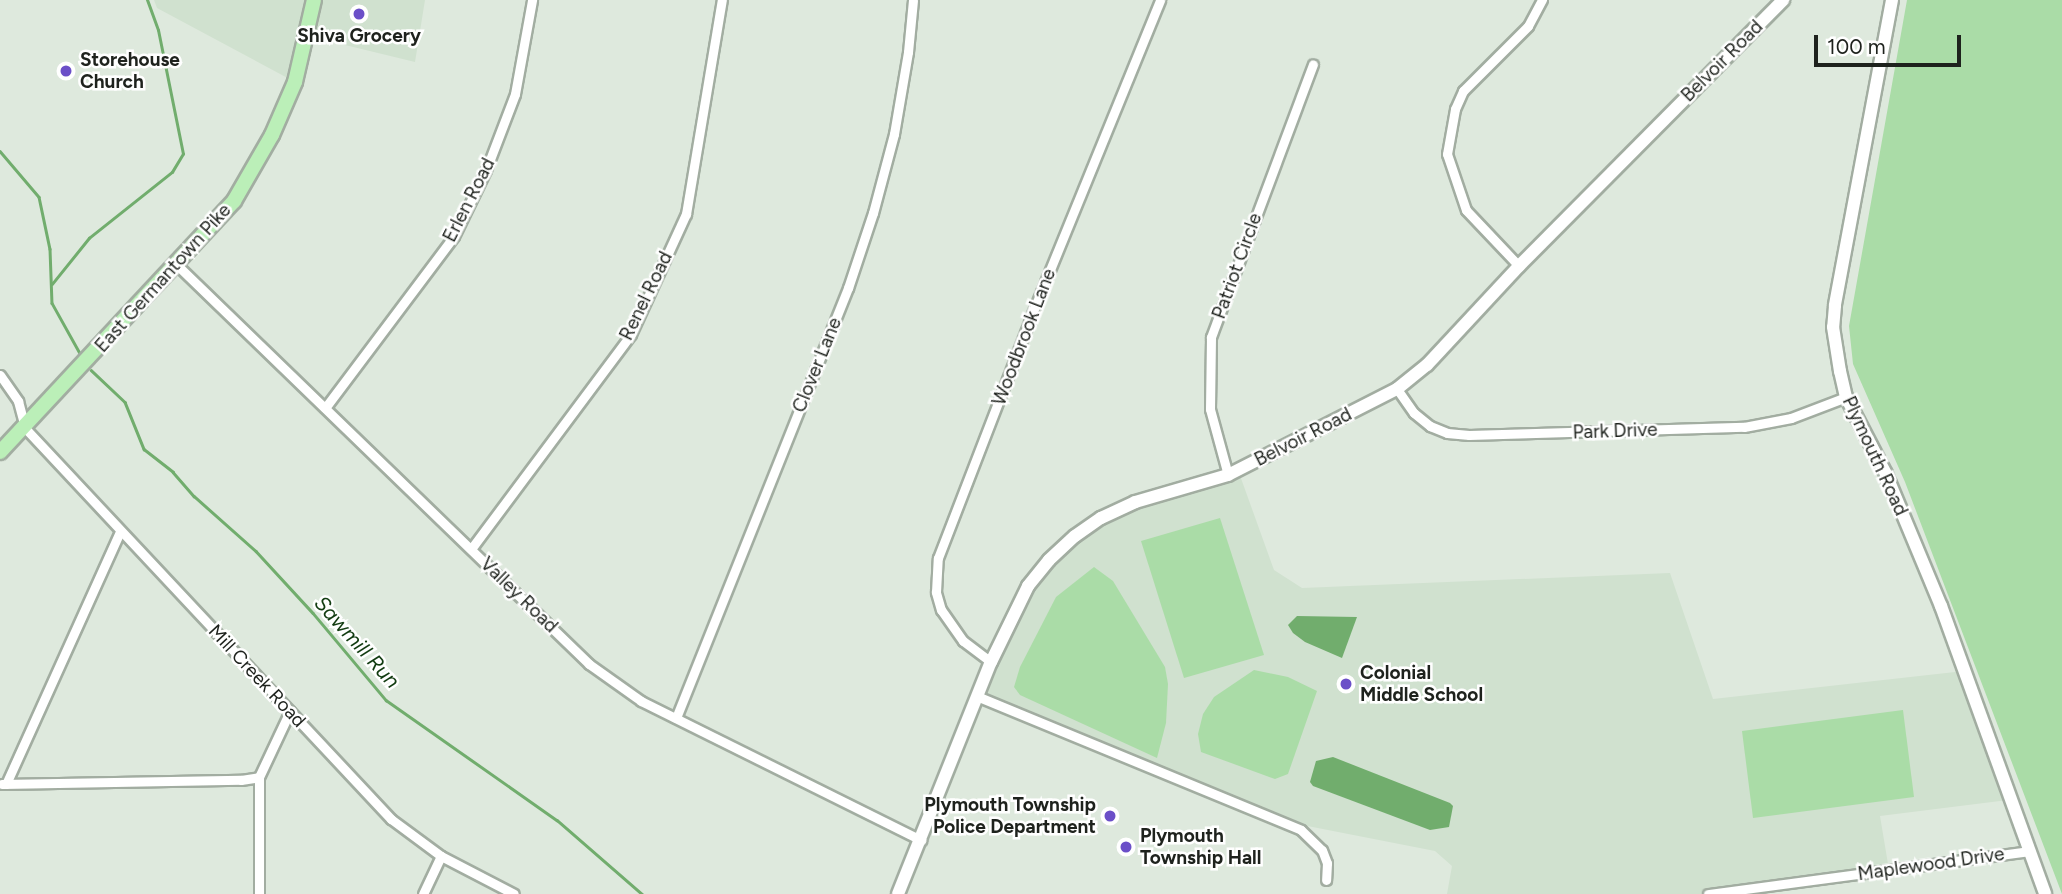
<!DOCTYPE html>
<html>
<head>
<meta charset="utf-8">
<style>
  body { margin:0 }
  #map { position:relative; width:2062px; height:894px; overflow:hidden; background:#dee9dd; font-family:Figtree,sans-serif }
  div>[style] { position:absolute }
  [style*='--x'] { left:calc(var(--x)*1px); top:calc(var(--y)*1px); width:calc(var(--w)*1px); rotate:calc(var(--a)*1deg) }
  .built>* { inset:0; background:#d0e1cf }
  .green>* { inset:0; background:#aadca7 }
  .water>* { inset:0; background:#71ad6d }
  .stream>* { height:2.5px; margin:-1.25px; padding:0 1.25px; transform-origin:1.25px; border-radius:1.25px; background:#71ad6d }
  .roads { filter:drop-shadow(2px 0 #a2ada1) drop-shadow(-2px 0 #a2ada1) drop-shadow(0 2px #a2ada1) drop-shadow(0 -2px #a2ada1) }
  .minor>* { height:9px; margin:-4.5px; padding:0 4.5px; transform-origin:4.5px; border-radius:4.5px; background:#fff }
  .tertiary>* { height:12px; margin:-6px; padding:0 6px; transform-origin:6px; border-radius:6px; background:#fff }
  .primary>* { height:14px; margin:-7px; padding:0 7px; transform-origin:7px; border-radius:7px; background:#bbefb8 }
  .dots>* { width:19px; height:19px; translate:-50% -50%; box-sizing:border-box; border:4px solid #fff; border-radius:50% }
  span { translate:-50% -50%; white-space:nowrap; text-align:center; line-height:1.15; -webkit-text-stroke:5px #fff; paint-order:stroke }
  .poi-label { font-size:19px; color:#1e221d; font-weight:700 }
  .left { translate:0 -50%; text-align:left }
  .right { translate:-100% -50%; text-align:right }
  .street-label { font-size:19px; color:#1e221d }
  .water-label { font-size:21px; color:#123c11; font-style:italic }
  .scale { position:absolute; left:1814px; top:35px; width:147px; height:32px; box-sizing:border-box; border:4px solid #1e221d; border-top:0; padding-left:9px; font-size:21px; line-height:24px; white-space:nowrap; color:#1e221d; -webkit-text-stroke:5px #fff; paint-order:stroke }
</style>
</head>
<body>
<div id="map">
  <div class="built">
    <i style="clip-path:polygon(154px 0,425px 0,415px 62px,308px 36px,295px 82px,157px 8px)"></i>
    <i style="clip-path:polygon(1238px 470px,1274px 570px,1302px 588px,1670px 573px,1713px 699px,1964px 671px,2008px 800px,1880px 816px,1889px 870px,1708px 894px,1447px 894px,1452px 866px,1435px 851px,1282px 821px,979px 697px,1028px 586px,1101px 518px)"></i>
  </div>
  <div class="green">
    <i style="clip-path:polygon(1907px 0,2062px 0,2062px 894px,1905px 482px,1853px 364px,1849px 326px)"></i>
    <i style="clip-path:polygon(1220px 518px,1264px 655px,1184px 678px,1141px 541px)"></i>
    <i style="clip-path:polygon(1094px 567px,1113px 581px,1165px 667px,1168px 684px,1166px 723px,1157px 758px,1020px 695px,1014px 687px,1020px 667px,1056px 597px)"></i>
    <i style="clip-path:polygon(1254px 670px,1288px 677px,1317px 691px,1288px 774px,1275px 779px,1201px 752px,1198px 734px,1203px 714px,1214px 697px)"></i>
    <i style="clip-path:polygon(1903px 710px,1914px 797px,1753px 818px,1742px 731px)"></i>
  </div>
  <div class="water">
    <i style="clip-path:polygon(1297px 616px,1357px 617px,1342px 658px,1305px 642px,1293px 633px,1288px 625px)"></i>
    <i style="clip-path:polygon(1333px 757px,1450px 803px,1453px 806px,1449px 827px,1430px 830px,1313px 786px,1310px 782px,1316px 761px)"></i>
  </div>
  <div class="stream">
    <i style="--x:0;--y:151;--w:60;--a:49.7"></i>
    <i style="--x:39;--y:197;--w:53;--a:78.1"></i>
    <i style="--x:50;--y:249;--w:54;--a:87.9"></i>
    <i style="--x:52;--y:303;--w:60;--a:60.9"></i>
    <i style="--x:52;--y:284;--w:59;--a:-51.2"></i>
    <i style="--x:89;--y:238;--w:106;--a:-38.5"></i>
    <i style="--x:172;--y:172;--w:21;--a:-59"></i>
    <i style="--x:183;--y:154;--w:126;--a:-101.4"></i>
    <i style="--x:158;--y:30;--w:32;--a:-110"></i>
    <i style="--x:91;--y:370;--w:47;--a:43.3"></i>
    <i style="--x:125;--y:402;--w:51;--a:68"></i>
    <i style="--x:144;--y:449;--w:37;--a:38"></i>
    <i style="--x:173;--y:472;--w:32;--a:49"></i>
    <i style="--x:194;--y:496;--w:83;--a:41.6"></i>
    <i style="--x:256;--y:551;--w:84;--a:47.4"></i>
    <i style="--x:313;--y:613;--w:114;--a:50"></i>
    <i style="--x:386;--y:700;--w:209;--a:35.1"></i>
    <i style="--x:557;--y:820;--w:113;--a:41"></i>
  </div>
  <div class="roads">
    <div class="minor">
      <i style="--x:177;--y:265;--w:574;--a:44.08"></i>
      <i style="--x:589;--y:664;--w:64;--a:35.4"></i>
      <i style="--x:641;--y:701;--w:313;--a:26.4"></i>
      <i style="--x:1519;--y:266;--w:77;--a:-133.4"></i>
      <i style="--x:1466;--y:210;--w:59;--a:-108.7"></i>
      <i style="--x:1447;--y:154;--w:46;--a:-79.9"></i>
      <i style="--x:1455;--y:109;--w:20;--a:-66"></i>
      <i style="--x:1463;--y:91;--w:92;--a:-45"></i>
      <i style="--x:1528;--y:26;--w:30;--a:-62"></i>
      <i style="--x:0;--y:375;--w:32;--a:55"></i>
      <i style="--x:18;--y:401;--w:28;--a:75"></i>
      <i style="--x:25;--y:428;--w:536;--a:46.89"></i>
      <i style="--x:391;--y:819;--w:62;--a:36.5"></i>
      <i style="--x:441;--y:856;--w:82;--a:27.5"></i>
      <i style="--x:1397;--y:389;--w:29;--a:55"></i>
      <i style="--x:1414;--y:413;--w:21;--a:39"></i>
      <i style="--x:1430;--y:426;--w:18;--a:22"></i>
      <i style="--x:1447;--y:433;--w:22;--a:5"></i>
      <i style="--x:1469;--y:435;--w:275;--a:-1.7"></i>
      <i style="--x:1744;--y:427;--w:48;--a:-10.8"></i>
      <i style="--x:1791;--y:418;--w:59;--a:-20.9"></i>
      <i style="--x:325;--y:408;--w:215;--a:-53.1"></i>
      <i style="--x:454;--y:236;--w:73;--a:-64.1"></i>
      <i style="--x:486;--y:170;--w:81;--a:-69.1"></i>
      <i style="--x:515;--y:94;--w:96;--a:-79.7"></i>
      <i style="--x:1228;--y:475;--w:68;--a:-105.3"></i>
      <i style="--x:1210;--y:409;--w:72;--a:-89.2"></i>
      <i style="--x:1211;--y:337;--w:291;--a:-69.5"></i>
      <i style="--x:471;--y:549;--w:268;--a:-53.3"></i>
      <i style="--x:631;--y:334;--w:132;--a:-65.4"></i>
      <i style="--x:686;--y:214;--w:217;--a:-80.5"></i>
      <i style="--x:991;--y:662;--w:35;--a:-143"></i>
      <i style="--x:963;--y:641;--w:38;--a:-125"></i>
      <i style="--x:941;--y:610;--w:19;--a:-106"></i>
      <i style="--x:936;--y:592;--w:34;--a:-87"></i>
      <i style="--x:938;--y:558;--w:261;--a:-68.9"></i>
      <i style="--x:1032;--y:314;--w:339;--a:-67.8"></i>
      <i style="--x:979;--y:697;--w:348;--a:22.4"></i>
      <i style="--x:1301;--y:830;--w:29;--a:44"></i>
      <i style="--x:1322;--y:850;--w:14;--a:69"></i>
      <i style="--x:1327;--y:863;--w:17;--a:93"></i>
      <i style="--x:676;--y:718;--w:463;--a:-68.2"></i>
      <i style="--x:848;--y:288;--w:79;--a:-71.6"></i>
      <i style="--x:873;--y:213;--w:82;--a:-75.1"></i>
      <i style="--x:894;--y:134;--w:83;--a:-80.3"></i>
      <i style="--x:908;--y:52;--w:52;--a:-84.5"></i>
      <i style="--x:2;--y:784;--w:239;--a:-1"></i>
      <i style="--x:241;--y:780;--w:18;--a:-9"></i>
      <i style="--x:6;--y:784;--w:277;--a:-65.7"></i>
      <i style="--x:259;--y:894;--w:117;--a:-90"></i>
      <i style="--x:259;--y:777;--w:73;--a:-64.8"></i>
      <i style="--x:423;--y:894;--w:42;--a:-64.7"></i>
      <i style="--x:1708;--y:894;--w:324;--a:-7.6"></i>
    </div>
    <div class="tertiary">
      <i style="--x:1892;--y:0;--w:311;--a:100.6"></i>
      <i style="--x:1835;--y:306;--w:21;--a:95"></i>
      <i style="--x:1833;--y:327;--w:45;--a:81"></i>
      <i style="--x:1840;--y:371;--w:27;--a:77"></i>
      <i style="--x:1846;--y:397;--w:87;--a:62.5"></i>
      <i style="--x:1886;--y:474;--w:143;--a:67.4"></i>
      <i style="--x:1941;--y:606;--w:306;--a:70.1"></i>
      <i style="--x:898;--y:894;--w:250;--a:-68.2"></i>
      <i style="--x:991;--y:662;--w:85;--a:-64"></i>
      <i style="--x:1028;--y:586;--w:33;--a:-51"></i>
      <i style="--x:1049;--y:560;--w:35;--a:-43"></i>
      <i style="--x:1075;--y:536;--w:32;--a:-35"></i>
      <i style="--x:1101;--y:518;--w:38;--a:-25"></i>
      <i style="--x:1135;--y:502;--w:97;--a:-16.2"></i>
      <i style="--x:1228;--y:475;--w:190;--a:-27"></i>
      <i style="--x:1397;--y:389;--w:38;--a:-39"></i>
      <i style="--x:1427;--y:365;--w:135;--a:-47.1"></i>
      <i style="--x:1519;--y:266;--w:375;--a:-45.2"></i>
    </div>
    <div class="primary">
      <i style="--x:0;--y:452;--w:343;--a:-47"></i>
      <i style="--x:234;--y:201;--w:76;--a:-60.1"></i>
      <i style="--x:272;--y:135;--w:58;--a:-66.5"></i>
      <i style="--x:295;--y:82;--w:84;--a:-77"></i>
    </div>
  </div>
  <div class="dots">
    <i style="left:359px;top:14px;background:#6b4fc8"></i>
    <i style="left:66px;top:71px;background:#6b4fc8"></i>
    <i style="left:1346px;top:684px;background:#6b4fc8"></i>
    <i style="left:1110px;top:816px;background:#6b4fc8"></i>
    <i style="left:1126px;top:847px;background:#6b4fc8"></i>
  </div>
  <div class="poi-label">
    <span style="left:359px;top:36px">Shiva Grocery</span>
    <span class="left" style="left:80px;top:71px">Storehouse<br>Church</span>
    <span class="left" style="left:1360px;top:684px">Colonial<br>Middle School</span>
    <span class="right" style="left:1096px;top:816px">Plymouth Township<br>Police Department</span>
    <span class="left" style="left:1140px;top:847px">Plymouth<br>Township Hall</span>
  </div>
  <div class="street-label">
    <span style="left:1722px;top:61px;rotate:-45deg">Belvoir Road</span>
    <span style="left:469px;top:200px;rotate:-63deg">Erlen Road</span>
    <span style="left:1237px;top:266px;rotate:-70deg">Patriot Circle</span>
    <span style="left:163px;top:278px;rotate:-48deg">East Germantown Pike</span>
    <span style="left:646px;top:296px;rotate:-64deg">Renel Road</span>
    <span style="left:1024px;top:337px;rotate:-69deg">Woodbrook Lane</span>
    <span style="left:817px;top:365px;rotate:-68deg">Clover Lane</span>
    <span style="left:1615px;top:431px;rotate:-2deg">Park Drive</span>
    <span style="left:1303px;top:437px;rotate:-27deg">Belvoir Road</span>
    <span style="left:1875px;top:456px;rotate:65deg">Plymouth Road</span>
    <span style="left:519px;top:595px;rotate:44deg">Valley Road</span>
    <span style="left:257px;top:676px;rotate:47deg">Mill Creek Road</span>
    <span style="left:1931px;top:864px;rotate:-8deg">Maplewood Drive</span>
  </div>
  <div class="water-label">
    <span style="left:357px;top:642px;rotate:48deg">Sawmill Run</span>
  </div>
  <div class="scale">100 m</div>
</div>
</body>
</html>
